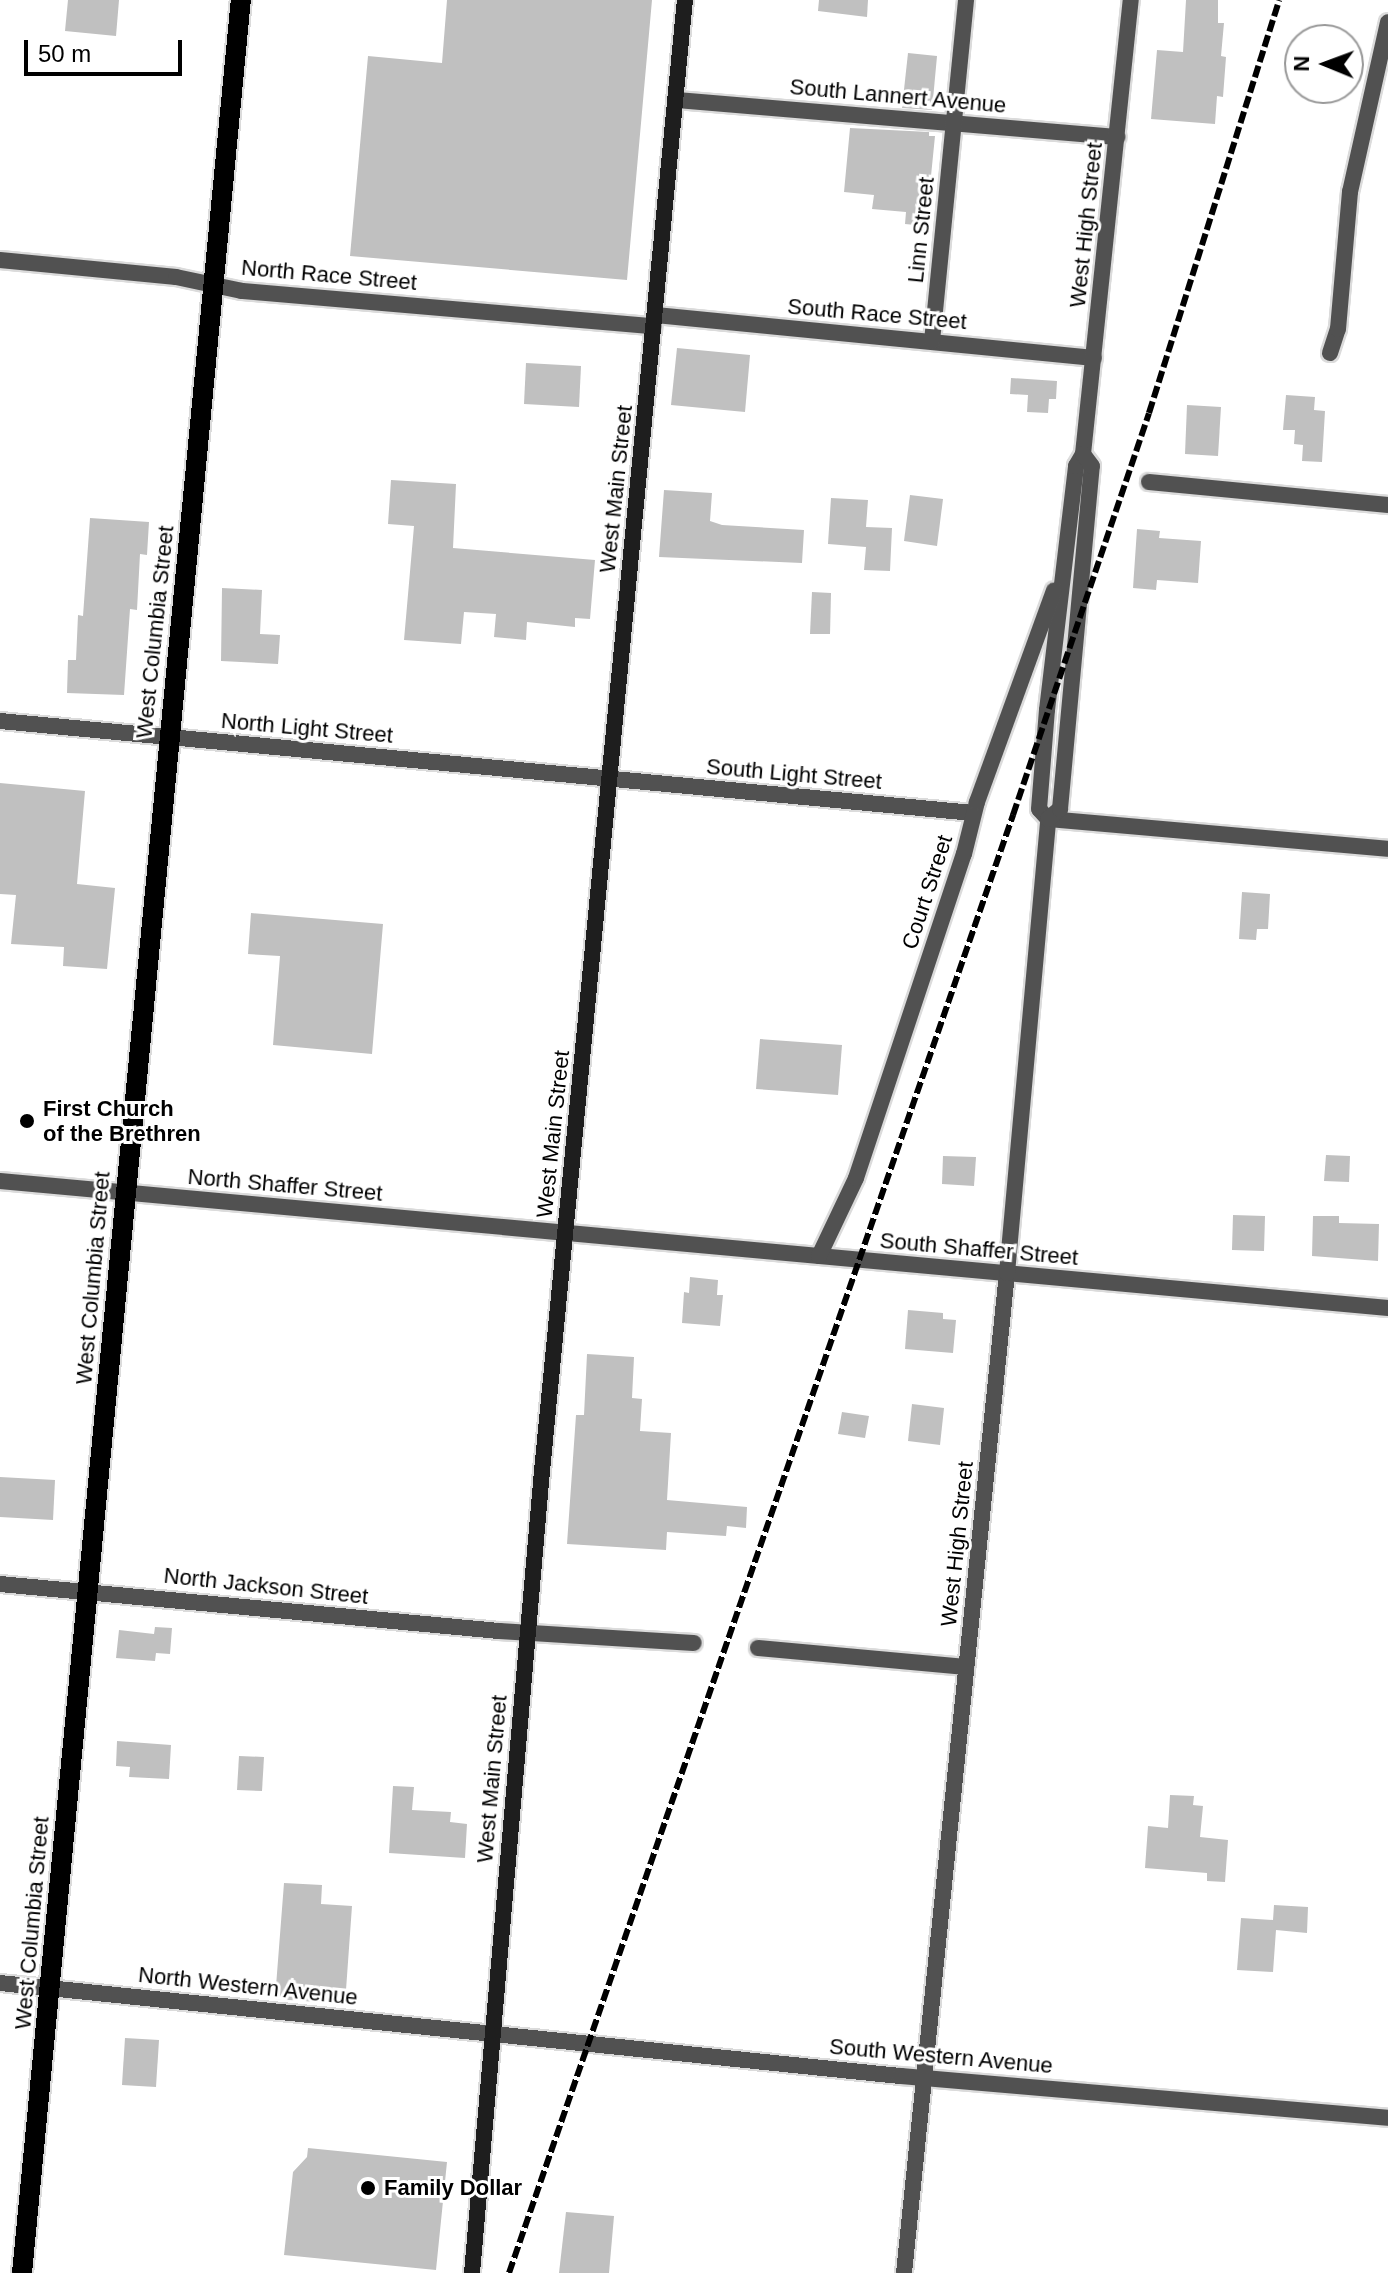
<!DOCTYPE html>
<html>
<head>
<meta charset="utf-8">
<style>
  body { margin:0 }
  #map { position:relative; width:1388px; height:2273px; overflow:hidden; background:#fff; font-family:Arial,sans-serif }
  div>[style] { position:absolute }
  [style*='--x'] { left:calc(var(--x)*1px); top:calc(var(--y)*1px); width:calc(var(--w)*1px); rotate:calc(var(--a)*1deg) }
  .building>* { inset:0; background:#c0c0c0 }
  .roads { filter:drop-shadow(2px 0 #dbdbdb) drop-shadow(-2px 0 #dbdbdb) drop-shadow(0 2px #dbdbdb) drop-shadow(0 -2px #dbdbdb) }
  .street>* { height:16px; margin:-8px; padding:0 8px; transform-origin:8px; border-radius:8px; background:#515151 }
  .secondary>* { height:16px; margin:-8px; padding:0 8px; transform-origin:8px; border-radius:8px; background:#1e1e1e }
  .primary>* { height:20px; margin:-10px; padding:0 10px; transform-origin:10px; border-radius:10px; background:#000 }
  .rail>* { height:6px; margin-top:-3px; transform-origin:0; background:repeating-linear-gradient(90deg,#000 0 12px,transparent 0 16px) }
  .dots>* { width:22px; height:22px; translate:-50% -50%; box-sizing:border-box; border:4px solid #fff; border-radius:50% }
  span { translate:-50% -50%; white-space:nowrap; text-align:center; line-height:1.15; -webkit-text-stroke:6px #fff; paint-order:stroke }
  .street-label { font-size:22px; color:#000 }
  .poi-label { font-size:22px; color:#000; font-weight:700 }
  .left { translate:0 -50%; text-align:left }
  .north { position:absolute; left:1284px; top:24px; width:80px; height:80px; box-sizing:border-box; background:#fff; border:2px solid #999; border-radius:50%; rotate:271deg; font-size:22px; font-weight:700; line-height:32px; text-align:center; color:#000 }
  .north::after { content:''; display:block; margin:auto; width:28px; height:36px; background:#000; clip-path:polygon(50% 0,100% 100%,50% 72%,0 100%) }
  .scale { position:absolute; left:24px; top:40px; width:158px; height:36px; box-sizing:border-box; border:4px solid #000; border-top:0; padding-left:10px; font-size:24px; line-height:28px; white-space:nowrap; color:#000; -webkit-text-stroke:6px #fff; paint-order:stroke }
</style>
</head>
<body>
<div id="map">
  <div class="building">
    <i style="clip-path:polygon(68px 0,119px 0,116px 36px,65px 31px)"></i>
    <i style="clip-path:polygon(447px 0,652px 0,627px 280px,350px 256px,368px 56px,442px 63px)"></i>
    <i style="clip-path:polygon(819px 0,868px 0,867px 17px,818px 11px)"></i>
    <i style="clip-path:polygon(1186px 0,1218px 0,1218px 23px,1224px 23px,1221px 56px,1226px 57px,1223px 97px,1217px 96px,1215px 124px,1151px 119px,1157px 50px,1183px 52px)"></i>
    <i style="clip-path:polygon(908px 53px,937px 56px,932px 110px,902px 108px)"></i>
    <i style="clip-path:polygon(850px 128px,929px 132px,929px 136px,935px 136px,926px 226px,905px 224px,906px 212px,872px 209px,874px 195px,844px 192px)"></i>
    <i style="clip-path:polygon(677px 348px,750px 355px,745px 412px,671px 405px)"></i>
    <i style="clip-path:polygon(526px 363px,581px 366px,579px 407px,524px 404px)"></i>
    <i style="clip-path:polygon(1011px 378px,1057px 381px,1056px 399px,1049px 399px,1048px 413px,1027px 412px,1028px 395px,1010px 394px)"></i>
    <i style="clip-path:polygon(1286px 395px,1315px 397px,1314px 410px,1325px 411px,1322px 462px,1302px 461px,1303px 445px,1294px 444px,1295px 430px,1283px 430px)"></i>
    <i style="clip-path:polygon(1187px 405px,1221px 407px,1218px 456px,1185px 454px)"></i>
    <i style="clip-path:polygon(391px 480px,456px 484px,453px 548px,595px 560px,590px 619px,575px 618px,575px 627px,527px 622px,526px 640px,494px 637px,496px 614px,464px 612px,461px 644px,404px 640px,414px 526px,388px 524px)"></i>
    <i style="clip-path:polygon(664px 490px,712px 493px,710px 521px,722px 525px,804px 530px,802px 563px,659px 557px)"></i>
    <i style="clip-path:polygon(910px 495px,943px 499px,937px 546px,904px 541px)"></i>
    <i style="clip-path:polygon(831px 498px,868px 500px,866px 527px,892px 528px,890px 571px,864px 570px,866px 547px,828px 544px)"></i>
    <i style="clip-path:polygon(90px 518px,149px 522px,147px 555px,140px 554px,137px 610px,130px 609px,124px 695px,67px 693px,68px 660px,76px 660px,78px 615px,83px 616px)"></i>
    <i style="clip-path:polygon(1137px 529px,1160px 531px,1159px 538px,1201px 541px,1198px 583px,1157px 580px,1156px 590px,1133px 588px)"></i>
    <i style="clip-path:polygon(222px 588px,262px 590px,260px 634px,280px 635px,278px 664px,221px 661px)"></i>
    <i style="clip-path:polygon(812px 592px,831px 593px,830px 634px,810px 634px)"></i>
    <i style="clip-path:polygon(0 783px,85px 791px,77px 884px,115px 888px,107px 969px,63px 966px,64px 947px,11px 944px,16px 895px,0 894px)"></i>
    <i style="clip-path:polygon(1242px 892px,1270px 894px,1268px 929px,1257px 929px,1256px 940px,1239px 939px)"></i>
    <i style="clip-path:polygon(251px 913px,383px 924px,372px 1054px,273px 1045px,280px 956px,248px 954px)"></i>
    <i style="clip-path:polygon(760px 1039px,842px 1045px,838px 1095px,756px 1089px)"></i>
    <i style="clip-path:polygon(1326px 1155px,1350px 1156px,1349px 1182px,1324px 1181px)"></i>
    <i style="clip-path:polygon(943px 1156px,976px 1157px,974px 1186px,942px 1184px)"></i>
    <i style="clip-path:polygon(1233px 1215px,1265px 1216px,1264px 1251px,1232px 1250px)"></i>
    <i style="clip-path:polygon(1313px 1216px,1339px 1216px,1339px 1223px,1379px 1224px,1378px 1261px,1312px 1256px)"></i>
    <i style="clip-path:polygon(690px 1277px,718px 1280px,717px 1295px,723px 1295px,720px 1326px,682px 1323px,684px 1292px,689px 1293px)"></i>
    <i style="clip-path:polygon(908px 1310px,943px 1313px,943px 1319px,956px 1320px,953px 1353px,905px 1349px)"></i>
    <i style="clip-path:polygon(587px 1354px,634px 1357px,632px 1398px,642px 1399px,640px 1431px,671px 1433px,667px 1500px,747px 1507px,746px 1528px,727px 1526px,726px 1536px,667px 1532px,666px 1550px,567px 1544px,576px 1415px,584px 1415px)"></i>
    <i style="clip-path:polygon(912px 1404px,944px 1408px,940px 1445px,908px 1441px)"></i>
    <i style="clip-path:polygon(842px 1412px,869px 1416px,865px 1438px,838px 1434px)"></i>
    <i style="clip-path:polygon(0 1477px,55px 1480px,53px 1520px,0 1517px)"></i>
    <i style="clip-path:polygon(155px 1627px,172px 1628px,170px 1654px,156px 1653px,155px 1661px,116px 1658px,119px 1630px,154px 1634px)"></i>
    <i style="clip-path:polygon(117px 1741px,171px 1745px,169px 1779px,129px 1777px,130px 1767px,116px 1766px)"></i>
    <i style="clip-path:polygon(239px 1756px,264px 1757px,262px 1791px,237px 1790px)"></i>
    <i style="clip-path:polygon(393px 1786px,414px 1787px,412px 1810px,451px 1812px,450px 1822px,467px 1824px,465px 1858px,389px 1853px)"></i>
    <i style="clip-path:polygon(1170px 1795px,1194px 1796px,1193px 1805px,1203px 1806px,1200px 1837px,1228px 1840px,1225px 1882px,1207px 1881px,1207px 1873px,1145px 1868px,1148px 1826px,1168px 1828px)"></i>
    <i style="clip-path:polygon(284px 1883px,322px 1885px,321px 1904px,352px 1906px,345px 2004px,275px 1999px)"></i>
    <i style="clip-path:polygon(1274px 1905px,1308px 1907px,1307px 1933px,1276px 1930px,1273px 1972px,1237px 1970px,1241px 1918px,1273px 1920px)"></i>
    <i style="clip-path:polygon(125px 2038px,159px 2040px,156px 2087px,122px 2085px)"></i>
    <i style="clip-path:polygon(308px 2148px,447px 2162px,436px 2270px,284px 2255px,293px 2172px,307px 2157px)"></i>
    <i style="clip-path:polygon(566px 2212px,614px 2216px,609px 2273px,559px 2273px)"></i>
  </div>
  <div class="roads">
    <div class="street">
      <i style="--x:676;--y:100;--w:443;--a:4.8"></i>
      <i style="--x:0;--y:260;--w:177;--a:5.5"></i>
      <i style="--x:176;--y:277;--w:67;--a:12"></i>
      <i style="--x:242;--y:291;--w:413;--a:4.9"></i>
      <i style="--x:656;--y:315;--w:440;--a:5.6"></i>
      <i style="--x:932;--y:341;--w:343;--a:-84.3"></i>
      <i style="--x:1330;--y:353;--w:25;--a:-72"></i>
      <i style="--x:1338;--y:329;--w:138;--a:-85"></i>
      <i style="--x:1350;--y:192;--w:174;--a:-77.4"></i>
      <i style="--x:1149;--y:482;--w:240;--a:5.5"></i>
      <i style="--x:0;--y:721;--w:978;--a:5.4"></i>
      <i style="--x:1048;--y:819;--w:13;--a:-132"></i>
      <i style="--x:1039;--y:809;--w:99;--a:-85.4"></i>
      <i style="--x:1047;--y:710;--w:246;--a:-83.2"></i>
      <i style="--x:1076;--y:466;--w:14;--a:-60"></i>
      <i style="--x:1083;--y:454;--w:457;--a:-84"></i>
      <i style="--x:1048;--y:819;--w:341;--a:5"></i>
      <i style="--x:0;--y:1181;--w:1394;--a:5.23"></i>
      <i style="--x:819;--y:1256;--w:86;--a:-64.6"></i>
      <i style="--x:856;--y:1178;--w:342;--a:-71.6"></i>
      <i style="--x:964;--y:854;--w:54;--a:-76"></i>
      <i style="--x:977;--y:802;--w:225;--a:-70"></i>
      <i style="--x:0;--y:1584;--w:501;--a:5.38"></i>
      <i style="--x:499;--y:1631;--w:195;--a:3.5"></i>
      <i style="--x:758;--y:1648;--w:209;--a:5.2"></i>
      <i style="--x:0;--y:1983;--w:905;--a:5.9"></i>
      <i style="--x:900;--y:2076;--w:490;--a:4.9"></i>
      <i style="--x:904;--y:2273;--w:1005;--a:-84.12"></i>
      <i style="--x:1007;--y:1273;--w:456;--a:-84.8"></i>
      <i style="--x:1048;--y:819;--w:16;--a:-40"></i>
      <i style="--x:1060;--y:809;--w:344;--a:-84.7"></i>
      <i style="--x:1092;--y:466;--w:15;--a:-127"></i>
    </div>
    <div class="secondary">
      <i style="--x:472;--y:2273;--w:805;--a:-85.01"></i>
      <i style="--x:542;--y:1471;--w:1478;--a:-84.45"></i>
    </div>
    <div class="primary">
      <i style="--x:22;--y:2273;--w:2284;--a:-84.5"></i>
    </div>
  </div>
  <div class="rail">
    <i style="--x:509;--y:2273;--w:1543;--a:-70.93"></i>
    <i style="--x:1013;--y:815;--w:424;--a:-71.3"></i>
    <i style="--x:1149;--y:413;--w:433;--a:-72.5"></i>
  </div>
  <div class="dots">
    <i style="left:27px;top:1121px;background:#000"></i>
    <i style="left:368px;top:2188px;background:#000"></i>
  </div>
  <div class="street-label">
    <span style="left:898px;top:96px;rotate:5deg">South Lannert Avenue</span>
    <span style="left:1086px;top:225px;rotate:-84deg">West High Street</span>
    <span style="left:921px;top:230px;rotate:-84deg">Linn Street</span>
    <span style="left:329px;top:275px;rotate:5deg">North Race Street</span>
    <span style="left:877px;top:314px;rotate:5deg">South Race Street</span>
    <span style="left:616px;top:489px;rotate:-84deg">West Main Street</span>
    <span style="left:155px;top:632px;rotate:-84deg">West Columbia Street</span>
    <span style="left:307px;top:728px;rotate:5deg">North Light Street</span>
    <span style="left:794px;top:774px;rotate:5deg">South Light Street</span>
    <span style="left:927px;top:892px;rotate:-72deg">Court Street</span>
    <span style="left:553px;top:1134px;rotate:-84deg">West Main Street</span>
    <span style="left:285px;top:1185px;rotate:5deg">North Shaffer Street</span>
    <span style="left:979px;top:1249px;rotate:5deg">South Shaffer Street</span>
    <span style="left:93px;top:1278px;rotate:-85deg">West Columbia Street</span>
    <span style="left:957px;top:1544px;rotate:-84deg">West High Street</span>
    <span style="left:266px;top:1586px;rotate:6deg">North Jackson Street</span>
    <span style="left:492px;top:1779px;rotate:-85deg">West Main Street</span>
    <span style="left:32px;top:1923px;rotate:-85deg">West Columbia Street</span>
    <span style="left:248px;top:1986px;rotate:6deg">North Western Avenue</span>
    <span style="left:941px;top:2056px;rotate:5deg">South Western Avenue</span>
  </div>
  <div class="poi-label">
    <span class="left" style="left:43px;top:1121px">First Church<br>of the Brethren</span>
    <span class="left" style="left:384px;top:2188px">Family Dollar</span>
  </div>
  <div class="north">N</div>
  <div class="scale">50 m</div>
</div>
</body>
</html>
